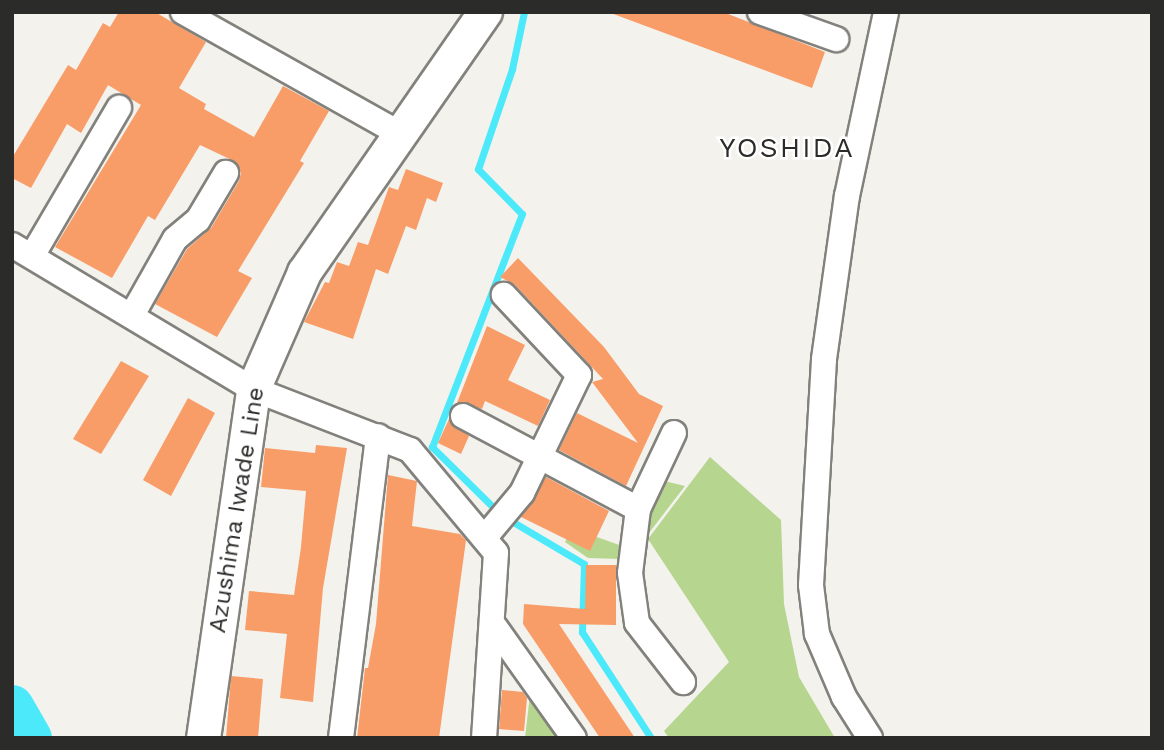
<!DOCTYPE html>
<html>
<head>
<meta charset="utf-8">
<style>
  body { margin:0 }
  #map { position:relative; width:1164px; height:750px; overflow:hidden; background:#f3f2ed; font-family:"Work Sans",sans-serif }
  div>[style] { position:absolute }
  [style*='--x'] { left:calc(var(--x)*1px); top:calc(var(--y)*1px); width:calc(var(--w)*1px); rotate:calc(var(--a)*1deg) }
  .green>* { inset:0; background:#b6d58f }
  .stream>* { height:7px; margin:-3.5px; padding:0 3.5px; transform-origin:3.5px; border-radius:3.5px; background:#4ce9fa }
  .river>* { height:44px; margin:-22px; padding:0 22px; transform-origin:22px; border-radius:22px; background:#4ce9fa }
  .building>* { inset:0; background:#f99d68 }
  .roads { filter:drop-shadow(2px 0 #82817c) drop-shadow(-2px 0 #82817c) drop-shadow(0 2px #82817c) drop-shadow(0 -2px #82817c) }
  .minor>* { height:24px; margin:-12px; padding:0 12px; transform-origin:12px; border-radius:12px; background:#fff }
  .secondary>* { height:33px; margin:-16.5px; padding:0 16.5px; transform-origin:16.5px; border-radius:16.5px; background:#fff }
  span { translate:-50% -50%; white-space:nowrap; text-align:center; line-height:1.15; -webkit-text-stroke:5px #fff; paint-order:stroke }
  .street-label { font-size:24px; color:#2b2b29 }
  .quarter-label { font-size:28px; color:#2b2b29; letter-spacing:2px }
  .frame { position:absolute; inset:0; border:14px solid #2b2b29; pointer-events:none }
</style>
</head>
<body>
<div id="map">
  <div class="green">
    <i style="clip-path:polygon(710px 457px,781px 520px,784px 604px,799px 677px,835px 738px,669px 738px,664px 731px,729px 662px,648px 539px)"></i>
    <i style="clip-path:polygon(660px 480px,685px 486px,649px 533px,648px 508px)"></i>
    <i style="clip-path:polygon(572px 528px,622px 546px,621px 559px,588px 558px,565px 542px)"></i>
    <i style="clip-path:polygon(531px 686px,566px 738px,525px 738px)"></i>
  </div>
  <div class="stream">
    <i style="--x:498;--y:512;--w:93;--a:-135.4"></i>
    <i style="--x:432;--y:447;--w:250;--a:-68.9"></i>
    <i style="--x:522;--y:214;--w:63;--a:-134.4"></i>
    <i style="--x:478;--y:169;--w:106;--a:-71.2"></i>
    <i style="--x:512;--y:69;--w:58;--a:-78.1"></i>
    <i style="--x:508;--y:519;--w:88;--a:30.6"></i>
    <i style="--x:584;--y:564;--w:68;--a:91.7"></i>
    <i style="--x:582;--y:632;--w:126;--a:56.9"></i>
  </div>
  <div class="river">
    <i style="--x:12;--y:707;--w:36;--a:60"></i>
  </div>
  <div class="building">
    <i style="clip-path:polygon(119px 12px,155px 12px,206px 42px,179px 88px,206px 104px,204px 109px,254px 137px,283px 86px,329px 111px,300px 161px,304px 163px,238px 271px,252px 278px,217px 337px,155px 304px,187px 249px,211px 228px,239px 181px,241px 173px,234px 161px,200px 145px,155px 220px,148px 216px,112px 278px,55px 247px,141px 105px,108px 85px,81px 133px,67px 124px,31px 188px,12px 178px,12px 158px,68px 65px,76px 70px,103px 23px,110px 27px)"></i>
    <i style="clip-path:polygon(608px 12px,723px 12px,825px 52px,812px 88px)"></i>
    <i style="clip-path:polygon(406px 169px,443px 183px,436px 202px,427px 198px,416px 230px,406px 226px,388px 274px,376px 269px,353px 339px,304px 322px,325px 282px,329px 283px,337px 262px,349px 266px,358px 242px,368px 245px,389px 187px,398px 190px)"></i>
    <i style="clip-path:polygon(518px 258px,604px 347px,639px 394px,663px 406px,626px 486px,559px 450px,577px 413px,638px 443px,592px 382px,603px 379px,515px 285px,500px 277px)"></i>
    <i style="clip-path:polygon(487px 326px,525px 345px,508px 380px,550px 400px,538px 426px,485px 401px,482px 409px,457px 403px)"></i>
    <i style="clip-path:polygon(121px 361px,149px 376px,101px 454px,73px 439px)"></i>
    <i style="clip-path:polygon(188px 398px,215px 413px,171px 496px,143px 480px)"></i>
    <i style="clip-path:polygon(449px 419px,469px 436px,461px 454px,438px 443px)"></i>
    <i style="clip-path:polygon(316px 445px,347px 448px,323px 588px,313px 702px,280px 698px,287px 634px,245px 630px,249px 591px,294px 595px,301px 547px,306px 491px,261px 487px,265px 448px,315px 453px)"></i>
    <i style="clip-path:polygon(388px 475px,417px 481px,412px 526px,460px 534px,466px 540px,439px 738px,357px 738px,365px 668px,368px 668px,376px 624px)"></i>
    <i style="clip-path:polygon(546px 477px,609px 511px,590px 551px,521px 517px)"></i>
    <i style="clip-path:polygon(586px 565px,616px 565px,616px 625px,559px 624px,635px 738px,600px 738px,523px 624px,524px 604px,585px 609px)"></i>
    <i style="clip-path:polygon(231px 676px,263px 679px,258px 738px,226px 738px)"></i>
    <i style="clip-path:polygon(502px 690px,523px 692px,527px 698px,524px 731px,499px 729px)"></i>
  </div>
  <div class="roads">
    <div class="minor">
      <i style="--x:183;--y:12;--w:249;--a:29.3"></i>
      <i style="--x:760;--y:12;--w:81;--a:19.6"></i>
      <i style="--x:12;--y:245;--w:281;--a:30.9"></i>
      <i style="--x:253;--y:389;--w:168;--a:21.2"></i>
      <i style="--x:410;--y:450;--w:134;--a:50.1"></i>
      <i style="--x:496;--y:553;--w:185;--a:93.7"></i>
      <i style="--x:32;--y:256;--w:172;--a:-59.6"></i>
      <i style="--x:132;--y:315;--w:87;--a:-60.5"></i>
      <i style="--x:175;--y:239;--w:30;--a:-40"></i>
      <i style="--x:198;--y:220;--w:55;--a:-59.2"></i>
      <i style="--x:463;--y:416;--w:198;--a:28"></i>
      <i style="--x:638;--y:509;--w:64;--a:97.1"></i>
      <i style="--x:630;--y:573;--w:50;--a:82"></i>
      <i style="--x:637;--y:623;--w:75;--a:52.1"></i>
      <i style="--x:638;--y:509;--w:84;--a:-64.7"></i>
      <i style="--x:486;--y:536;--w:56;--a:-50.1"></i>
      <i style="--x:522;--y:493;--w:131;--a:-64.2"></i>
      <i style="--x:579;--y:375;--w:110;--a:-133.2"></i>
      <i style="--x:495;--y:627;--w:136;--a:54.6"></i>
      <i style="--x:341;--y:738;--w:304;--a:-83"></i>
      <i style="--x:870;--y:738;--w:49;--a:-122.4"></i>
      <i style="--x:844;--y:697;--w:69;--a:-113.2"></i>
      <i style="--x:817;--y:634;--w:49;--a:-97"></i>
      <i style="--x:811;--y:585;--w:226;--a:-86.7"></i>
      <i style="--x:824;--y:359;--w:165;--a:-82"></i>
      <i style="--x:847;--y:196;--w:188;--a:-78"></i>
    </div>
    <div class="secondary">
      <i style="--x:203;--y:738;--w:353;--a:-81.8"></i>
      <i style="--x:253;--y:389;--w:128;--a:-66.4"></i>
      <i style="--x:304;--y:272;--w:317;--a:-55.2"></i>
    </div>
  </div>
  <div class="street-label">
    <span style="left:237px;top:510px;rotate:-81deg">Azushima Iwade Line</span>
  </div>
  <div class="quarter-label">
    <span style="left:787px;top:148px">YOSHIDA</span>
  </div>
  <div class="frame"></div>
</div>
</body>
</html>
